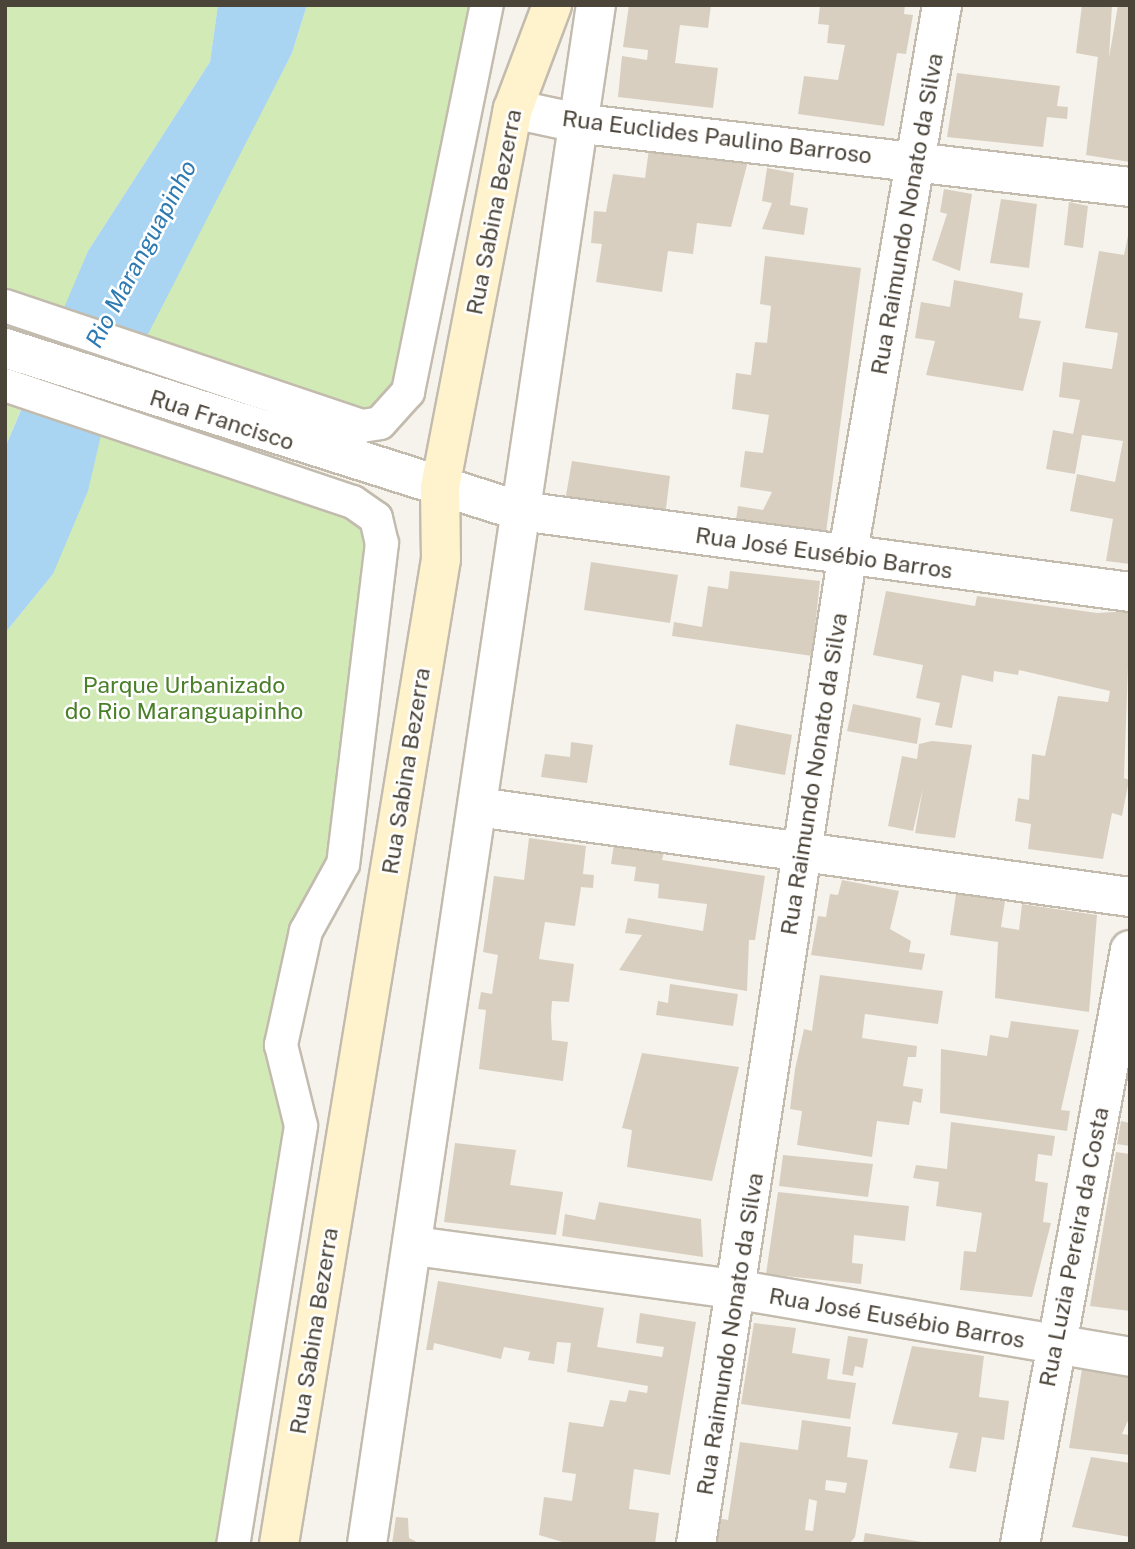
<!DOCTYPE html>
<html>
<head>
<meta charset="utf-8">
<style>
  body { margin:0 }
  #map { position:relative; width:1135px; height:1549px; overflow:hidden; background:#f6f3ec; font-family:"Public Sans",sans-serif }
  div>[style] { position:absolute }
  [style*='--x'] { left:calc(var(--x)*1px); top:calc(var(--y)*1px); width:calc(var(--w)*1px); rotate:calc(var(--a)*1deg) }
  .green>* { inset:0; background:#d2eab5 }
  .water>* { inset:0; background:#a9d4f2 }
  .building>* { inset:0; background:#d8cfc1 }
  .roads { filter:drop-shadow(2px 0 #c2bbae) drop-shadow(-2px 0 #c2bbae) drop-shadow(0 2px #c2bbae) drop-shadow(0 -2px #c2bbae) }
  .pedestrian>* { height:32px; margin:-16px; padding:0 16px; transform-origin:16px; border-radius:16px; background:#fff }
  .minor>* { height:38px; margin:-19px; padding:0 19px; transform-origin:19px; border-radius:19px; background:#fff }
  .secondary>* { height:38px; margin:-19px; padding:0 19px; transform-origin:19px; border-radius:19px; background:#fff3cd }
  span { translate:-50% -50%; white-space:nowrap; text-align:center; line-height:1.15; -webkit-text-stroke:5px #fff; paint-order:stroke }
  .street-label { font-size:23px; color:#4b4439 }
  .park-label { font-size:23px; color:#4a7f2a }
  .water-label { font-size:24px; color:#2e7ab2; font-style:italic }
  .frame { position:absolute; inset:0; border:7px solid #4b4439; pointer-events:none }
</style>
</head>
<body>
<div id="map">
  <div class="green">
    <i style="clip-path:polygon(5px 5px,218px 5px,210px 62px,88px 251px,59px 324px,5px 306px)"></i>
    <i style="clip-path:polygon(307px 5px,487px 5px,408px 392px,380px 423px,136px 350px,292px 53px)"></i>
    <i style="clip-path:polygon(5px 385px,28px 392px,5px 448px)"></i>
    <i style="clip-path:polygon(105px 418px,376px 518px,343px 864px,281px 1045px,301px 1126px,233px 1544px,5px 1544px,5px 633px,53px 574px)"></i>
  </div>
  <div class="water">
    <i style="clip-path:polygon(218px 5px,307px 5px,292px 53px,105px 418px,88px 491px,53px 574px,5px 633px,5px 448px,88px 251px,210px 62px)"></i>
  </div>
  <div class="building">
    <i style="clip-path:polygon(629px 5px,711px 5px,708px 28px,680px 25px,675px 63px,718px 68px,713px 108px,618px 97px,622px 56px,647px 60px,648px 50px,623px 47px)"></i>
    <i style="clip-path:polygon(820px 5px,905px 5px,904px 14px,913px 15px,906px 54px,897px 53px,884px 126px,798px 114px,804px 76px,838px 80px,845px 45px,827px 43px,829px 25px,818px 24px)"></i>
    <i style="clip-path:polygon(1082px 5px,1112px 5px,1109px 58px,1118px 5px,1130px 5px,1130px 162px,1086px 155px,1098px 57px,1076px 53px)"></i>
    <i style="clip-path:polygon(957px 73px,1060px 86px,1057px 106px,1068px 107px,1067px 119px,1047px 117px,1043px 147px,947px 137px)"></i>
    <i style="clip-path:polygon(649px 149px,748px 161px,731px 227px,697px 223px,693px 254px,668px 251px,662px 292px,596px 282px,602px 244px,591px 243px,594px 211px,606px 212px,613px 174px,645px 178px)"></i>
    <i style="clip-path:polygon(767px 168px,794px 173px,790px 205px,808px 208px,804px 235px,762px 229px,772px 203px,762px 201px)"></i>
    <i style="clip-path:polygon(944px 189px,972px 194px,960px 271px,932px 260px,947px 214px,940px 212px)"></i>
    <i style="clip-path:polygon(1001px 199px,1037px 204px,1029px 268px,990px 263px)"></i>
    <i style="clip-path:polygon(1069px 202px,1088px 206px,1083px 248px,1064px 245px)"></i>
    <i style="clip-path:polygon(1130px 226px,1130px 564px,1106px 561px,1113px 519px,1070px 511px,1077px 474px,1115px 482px,1123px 441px,1082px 435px,1075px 474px,1046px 469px,1053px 430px,1073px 434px,1080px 400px,1059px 397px,1063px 362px,1112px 369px,1118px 333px,1085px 328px,1099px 251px,1124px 255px)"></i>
    <i style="clip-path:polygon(765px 256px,861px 268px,825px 540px,735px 527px,738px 506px,763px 510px,772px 492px,740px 487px,745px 451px,763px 453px,769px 415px,732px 409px,736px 373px,751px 375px,755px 342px,767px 343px,771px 306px,760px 304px)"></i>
    <i style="clip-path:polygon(954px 280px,1023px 293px,1019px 318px,1041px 321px,1023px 391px,926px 375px,935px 341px,915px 338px,921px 302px,950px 307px)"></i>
    <i style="clip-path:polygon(572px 461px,670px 476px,665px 516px,565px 501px)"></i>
    <i style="clip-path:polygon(591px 562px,678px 575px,670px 623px,584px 610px)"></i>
    <i style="clip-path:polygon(730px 571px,820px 581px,812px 656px,672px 636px,674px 622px,702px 627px,708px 586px,728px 589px)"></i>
    <i style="clip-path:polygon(886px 591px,975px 606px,977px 596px,1097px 613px,1130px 611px,1124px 778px,1129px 780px,1122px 816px,1112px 813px,1103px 859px,1028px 849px,1031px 824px,1015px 821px,1018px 798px,1029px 800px,1032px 754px,1045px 756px,1058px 696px,1108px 702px,1110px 691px,1019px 670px,1018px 675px,994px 671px,993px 682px,962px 675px,952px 728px,935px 725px,940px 703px,916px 698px,923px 665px,873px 655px)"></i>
    <i style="clip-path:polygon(853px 704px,921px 718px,917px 744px,847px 731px)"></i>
    <i style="clip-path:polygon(736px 724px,792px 735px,785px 775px,729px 765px)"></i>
    <i style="clip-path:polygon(932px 741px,972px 745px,955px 838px,915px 833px,923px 788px,913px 831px,888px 826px,902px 756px,917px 759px,919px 744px)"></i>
    <i style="clip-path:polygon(571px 742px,593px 745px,587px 783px,541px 777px,545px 754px,570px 757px)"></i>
    <i style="clip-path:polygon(529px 838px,586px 846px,583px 874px,594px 875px,593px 888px,581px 887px,575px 926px,545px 922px,539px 959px,574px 964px,569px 1002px,552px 1001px,551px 1017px,552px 1040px,568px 1042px,563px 1081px,479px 1069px,486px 1010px,478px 1009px,481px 992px,492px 994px,498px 955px,483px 952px,494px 876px,524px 880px)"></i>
    <i style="clip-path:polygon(614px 844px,664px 852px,662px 860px,765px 876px,755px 940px,749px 940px,747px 991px,619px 970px,642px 935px,625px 933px,628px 918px,703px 931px,707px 904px,658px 898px,659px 884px,634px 881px,636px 867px,611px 864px)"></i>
    <i style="clip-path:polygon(842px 880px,899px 891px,890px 929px,911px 941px,909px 952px,925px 954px,922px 970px,811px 955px,818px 916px,826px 917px,830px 894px,838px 895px)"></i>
    <i style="clip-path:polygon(956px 894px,1005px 901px,1001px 927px,1019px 930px,1022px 904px,1097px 915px,1089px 1012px,995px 998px,998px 942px,950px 935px)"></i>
    <i style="clip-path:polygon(820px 975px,943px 991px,938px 1024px,865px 1014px,862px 1038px,917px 1046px,916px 1057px,908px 1057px,903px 1086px,923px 1089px,921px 1103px,913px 1101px,909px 1125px,877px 1121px,872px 1157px,797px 1145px,802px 1111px,790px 1109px,795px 1069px,804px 1029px,812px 1031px)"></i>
    <i style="clip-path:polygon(670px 984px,738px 994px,733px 1026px,656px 1015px,658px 1001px,668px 1003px)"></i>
    <i style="clip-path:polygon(1011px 1021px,1079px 1030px,1061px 1110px,1070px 1111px,1067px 1131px,940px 1113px,941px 1049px,987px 1056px,990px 1035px,1008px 1038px)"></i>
    <i style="clip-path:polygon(642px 1053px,739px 1067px,712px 1181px,627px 1167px,632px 1130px,622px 1128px)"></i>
    <i style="clip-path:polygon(1121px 1121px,1130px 1123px,1130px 1146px,1117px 1144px)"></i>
    <i style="clip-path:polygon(951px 1122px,1055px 1136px,1052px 1156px,1038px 1154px,1035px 1181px,1048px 1183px,1043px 1222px,1051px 1223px,1032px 1297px,960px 1290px,964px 1251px,976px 1252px,982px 1213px,936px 1206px,939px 1182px,913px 1178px,916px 1165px,947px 1169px)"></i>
    <i style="clip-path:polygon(455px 1143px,516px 1150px,510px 1185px,563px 1192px,556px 1235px,444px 1222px)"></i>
    <i style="clip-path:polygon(1116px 1152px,1130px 1154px,1130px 1311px,1090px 1306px)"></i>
    <i style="clip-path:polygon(783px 1155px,873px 1164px,868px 1197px,779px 1186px)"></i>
    <i style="clip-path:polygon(778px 1192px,909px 1206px,905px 1241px,854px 1235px,852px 1263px,863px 1264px,861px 1284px,766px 1274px)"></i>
    <i style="clip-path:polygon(599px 1202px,701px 1219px,703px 1257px,562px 1236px,565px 1214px,595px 1220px)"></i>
    <i style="clip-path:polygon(438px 1281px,604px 1308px,597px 1347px,662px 1357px,664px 1347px,636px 1343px,640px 1313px,696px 1322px,670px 1475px,634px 1469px,629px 1509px,659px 1513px,655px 1544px,569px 1544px,539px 1535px,544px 1497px,572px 1501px,576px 1474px,562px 1472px,569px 1422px,603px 1427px,610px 1400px,626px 1402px,629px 1390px,647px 1393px,648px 1386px,567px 1372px,571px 1343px,557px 1342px,554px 1364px,528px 1360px,530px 1352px,504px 1347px,501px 1359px,434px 1343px,433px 1350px,426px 1350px)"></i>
    <i style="clip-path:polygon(754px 1323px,796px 1328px,792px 1353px,830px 1359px,827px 1379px,856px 1383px,850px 1419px,741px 1404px)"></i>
    <i style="clip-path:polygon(848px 1336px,868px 1339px,863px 1368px,855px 1366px,853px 1376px,842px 1374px)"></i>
    <i style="clip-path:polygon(912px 1346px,984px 1356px,979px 1397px,1009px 1401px,1004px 1440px,982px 1437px,976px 1472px,949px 1468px,958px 1433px,892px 1424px)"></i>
    <i style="clip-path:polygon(1082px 1369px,1130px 1376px,1130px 1416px,1122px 1434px,1130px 1435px,1130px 1455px,1069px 1448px)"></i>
    <i style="clip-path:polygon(evenodd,802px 1420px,851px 1427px,847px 1457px,868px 1460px,855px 1537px,849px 1544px,712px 1544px,716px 1518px,728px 1520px,740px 1442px,798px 1450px,802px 1420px,826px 1480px,847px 1483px,845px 1493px,825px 1490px,826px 1480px,802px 1420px,809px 1499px,817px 1501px,813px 1531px,805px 1530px,809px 1499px)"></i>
    <i style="clip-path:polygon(1091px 1457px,1130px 1463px,1130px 1537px,1072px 1527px)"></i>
    <i style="clip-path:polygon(396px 1517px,408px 1518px,409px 1538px,421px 1544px,392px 1544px)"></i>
    <i style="clip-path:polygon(865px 1533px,922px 1542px,922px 1544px,863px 1544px)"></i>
  </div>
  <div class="roads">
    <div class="pedestrian">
      <i style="--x:5;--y:306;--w:377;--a:18.6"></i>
      <i style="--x:362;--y:426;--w:18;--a:-9"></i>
      <i style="--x:380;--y:423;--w:42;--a:-47.9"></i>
      <i style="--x:408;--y:392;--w:395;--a:-78.5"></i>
      <i style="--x:5;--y:385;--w:367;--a:18.6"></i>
      <i style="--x:353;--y:502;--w:28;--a:35"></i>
      <i style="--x:376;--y:518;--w:26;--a:77"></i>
      <i style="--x:382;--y:543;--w:323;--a:96.9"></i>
      <i style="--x:343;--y:864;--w:77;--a:118.9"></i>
      <i style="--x:306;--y:931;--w:117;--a:102.4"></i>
      <i style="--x:281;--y:1045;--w:83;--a:76.1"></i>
      <i style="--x:301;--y:1126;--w:423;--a:99.2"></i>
    </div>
    <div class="minor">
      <i style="--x:513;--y:109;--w:72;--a:12.1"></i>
      <i style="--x:583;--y:124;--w:551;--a:6.57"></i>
      <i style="--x:5;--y:348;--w:540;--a:17.56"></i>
      <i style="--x:520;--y:511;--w:615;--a:7.56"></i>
      <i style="--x:477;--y:807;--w:659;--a:7.85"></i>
      <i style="--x:415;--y:1246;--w:327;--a:7.7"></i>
      <i style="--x:739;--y:1290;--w:397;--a:9.7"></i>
      <i style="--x:367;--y:1544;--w:1556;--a:-81.54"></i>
      <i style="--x:696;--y:1544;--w:997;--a:-81.29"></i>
      <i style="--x:847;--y:558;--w:561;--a:-80.25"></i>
      <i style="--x:1020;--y:1544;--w:604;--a:-79.51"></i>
    </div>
    <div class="secondary">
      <i style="--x:279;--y:1544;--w:998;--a:-80.66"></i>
      <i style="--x:441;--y:559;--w:72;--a:-90.8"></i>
      <i style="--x:440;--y:487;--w:385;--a:-79.1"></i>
      <i style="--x:513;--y:109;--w:111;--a:-69.4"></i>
    </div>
  </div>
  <div class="street-label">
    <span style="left:717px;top:137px;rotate:7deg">Rua Euclides Paulino Barroso</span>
    <span style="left:494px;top:212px;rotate:-79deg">Rua Sabina Bezerra</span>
    <span style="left:907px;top:214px;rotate:-80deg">Rua Raimundo Nonato da Silva</span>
    <span style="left:222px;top:420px;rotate:18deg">Rua Francisco</span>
    <span style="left:824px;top:553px;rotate:8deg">Rua José Eusébio Barros</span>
    <span style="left:406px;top:771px;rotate:-81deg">Rua Sabina Bezerra</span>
    <span style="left:814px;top:774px;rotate:-81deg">Rua Raimundo Nonato da Silva</span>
    <span style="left:1074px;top:1247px;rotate:-79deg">Rua Luzia Pereira da Costa</span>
    <span style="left:897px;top:1318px;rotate:10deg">Rua José Eusébio Barros</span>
    <span style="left:314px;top:1331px;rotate:-81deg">Rua Sabina Bezerra</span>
    <span style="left:730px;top:1334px;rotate:-81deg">Rua Raimundo Nonato da Silva</span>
  </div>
  <div class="park-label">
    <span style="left:184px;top:698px">Parque Urbanizado<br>do Rio Maranguapinho</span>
  </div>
  <div class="water-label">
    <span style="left:141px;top:254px;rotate:-62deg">Rio Maranguapinho</span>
  </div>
  <div class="frame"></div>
</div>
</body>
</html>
